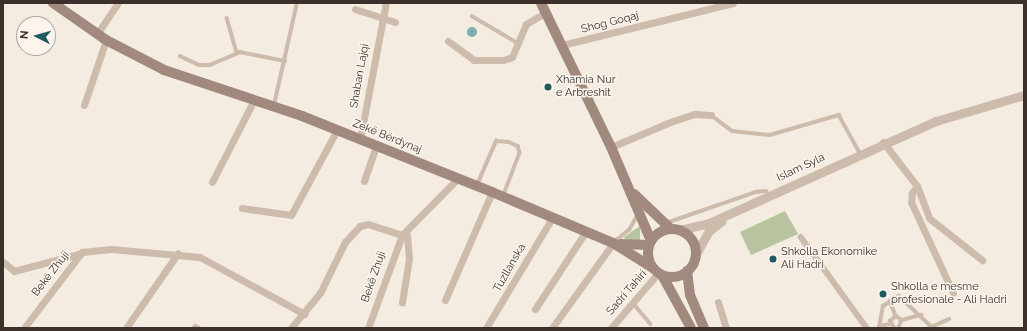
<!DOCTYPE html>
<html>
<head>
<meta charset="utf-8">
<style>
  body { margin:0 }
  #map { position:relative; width:1027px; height:331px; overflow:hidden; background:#f4ebe1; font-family:Raleway,sans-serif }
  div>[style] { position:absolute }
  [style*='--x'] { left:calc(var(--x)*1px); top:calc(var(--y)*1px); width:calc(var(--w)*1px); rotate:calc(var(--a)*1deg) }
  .green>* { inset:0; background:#b8c4a0 }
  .water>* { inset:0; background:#7fb0b2 }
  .round { border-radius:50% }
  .service>* { height:3.5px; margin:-1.75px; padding:0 1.75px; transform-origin:1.75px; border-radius:1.75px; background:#cdbbac }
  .pedestrian>* { height:5.5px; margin:-2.75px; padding:0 2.75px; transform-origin:2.75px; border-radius:2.75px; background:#cdbbac }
  .minor>* { height:7px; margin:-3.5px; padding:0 3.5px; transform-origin:3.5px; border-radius:3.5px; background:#cdbbac }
  .tertiary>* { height:9px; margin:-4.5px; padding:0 4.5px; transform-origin:4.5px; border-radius:4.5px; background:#cdbbac }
  .secondary>* { height:10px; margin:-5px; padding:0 5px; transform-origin:5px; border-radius:5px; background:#a18a7d }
  .secondary>.ring { margin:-5px; padding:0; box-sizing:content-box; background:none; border:10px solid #a18a7d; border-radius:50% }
  .dots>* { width:11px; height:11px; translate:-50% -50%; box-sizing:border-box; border:2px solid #fbf5ee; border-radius:50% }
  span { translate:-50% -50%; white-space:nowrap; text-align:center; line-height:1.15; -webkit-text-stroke:3px #fbf5ee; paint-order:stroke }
  .street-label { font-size:11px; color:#3b302b }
  .poi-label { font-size:11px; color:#3b302b }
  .left { translate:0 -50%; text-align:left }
  .frame { position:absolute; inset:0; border:4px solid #3b302b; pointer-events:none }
  .north { position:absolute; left:16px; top:16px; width:40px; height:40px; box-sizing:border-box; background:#fbf5ee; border:1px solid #aea6a0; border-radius:50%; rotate:276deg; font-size:11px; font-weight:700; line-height:16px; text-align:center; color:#3b302b }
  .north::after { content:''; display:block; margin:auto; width:14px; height:18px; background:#1f5a5e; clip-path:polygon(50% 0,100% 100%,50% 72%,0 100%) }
</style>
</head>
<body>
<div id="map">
  <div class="green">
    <i style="clip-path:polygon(785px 211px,798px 234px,751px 255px,740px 232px)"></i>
    <i style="clip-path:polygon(640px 226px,640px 240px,626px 241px,624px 237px)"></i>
  </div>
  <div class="water">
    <i class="round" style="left:467px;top:27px;width:10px;height:10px"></i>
  </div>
  <div class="service">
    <i style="--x:472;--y:16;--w:51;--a:30.6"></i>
    <i style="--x:227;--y:18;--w:36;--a:74"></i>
    <i style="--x:180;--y:56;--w:21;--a:25"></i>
    <i style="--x:199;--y:65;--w:11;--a:0"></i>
    <i style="--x:210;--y:65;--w:33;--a:-23"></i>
    <i style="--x:240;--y:52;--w:46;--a:11.3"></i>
    <i style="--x:274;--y:105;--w:105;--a:-77.3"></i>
    <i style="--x:711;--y:115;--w:26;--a:37"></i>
    <i style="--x:732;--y:131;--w:38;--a:6"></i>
    <i style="--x:770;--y:135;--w:72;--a:-16.2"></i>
    <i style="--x:839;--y:115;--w:43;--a:61.1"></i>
    <i style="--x:477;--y:185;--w:48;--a:-66.6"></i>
    <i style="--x:496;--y:141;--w:13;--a:4"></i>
    <i style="--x:509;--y:142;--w:10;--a:24"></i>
    <i style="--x:518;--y:146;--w:7;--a:74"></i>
    <i style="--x:520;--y:153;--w:45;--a:110.9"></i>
    <i style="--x:666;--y:223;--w:95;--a:-19"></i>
    <i style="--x:756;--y:192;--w:10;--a:-6"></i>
    <i style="--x:766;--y:191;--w:5;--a:53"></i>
    <i style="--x:614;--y:242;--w:19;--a:-39"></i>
    <i style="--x:629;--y:230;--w:16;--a:-60"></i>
    <i style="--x:890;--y:301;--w:16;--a:68"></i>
    <i style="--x:634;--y:304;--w:26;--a:50"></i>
    <i style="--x:902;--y:320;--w:20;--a:-15"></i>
    <i style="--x:879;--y:326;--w:11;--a:-10"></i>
    <i style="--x:879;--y:328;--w:22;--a:-80"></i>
    <i style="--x:883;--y:306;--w:19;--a:-32"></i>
    <i style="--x:899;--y:296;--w:45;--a:43.2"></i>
    <i style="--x:894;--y:328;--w:8;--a:-120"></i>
    <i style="--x:890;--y:321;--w:8;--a:-40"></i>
    <i style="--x:896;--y:316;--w:7;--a:34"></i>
    <i style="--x:902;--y:320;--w:9;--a:111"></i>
    <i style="--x:929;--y:328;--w:22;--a:-24"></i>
  </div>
  <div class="pedestrian">
    <i style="--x:801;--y:237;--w:112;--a:54"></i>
  </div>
  <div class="minor">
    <i style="--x:355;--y:9;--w:42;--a:18"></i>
    <i style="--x:97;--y:34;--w:37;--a:-56"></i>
    <i style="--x:448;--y:41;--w:32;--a:36"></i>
    <i style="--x:474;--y:60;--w:29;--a:0"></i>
    <i style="--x:503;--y:60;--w:9;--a:-18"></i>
    <i style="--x:512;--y:57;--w:36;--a:-67"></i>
    <i style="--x:526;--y:24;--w:23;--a:-31"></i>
    <i style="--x:562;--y:45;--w:176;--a:-13.8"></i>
    <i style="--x:84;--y:105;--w:69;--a:-71.3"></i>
    <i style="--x:360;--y:139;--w:138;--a:-79.2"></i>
    <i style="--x:883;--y:142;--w:56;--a:52.3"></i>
    <i style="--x:917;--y:186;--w:9;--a:126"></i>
    <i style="--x:912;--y:193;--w:9;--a:96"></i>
    <i style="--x:911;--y:202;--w:100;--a:65.2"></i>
    <i style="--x:611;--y:147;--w:67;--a:-22.8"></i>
    <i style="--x:673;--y:121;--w:23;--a:-18"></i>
    <i style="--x:695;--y:114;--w:16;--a:4"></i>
    <i style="--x:364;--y:181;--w:37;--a:-71"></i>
    <i style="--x:212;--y:182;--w:92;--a:-62.9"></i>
    <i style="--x:917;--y:186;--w:34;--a:69"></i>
    <i style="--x:929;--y:218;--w:68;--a:38.4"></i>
    <i style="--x:242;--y:208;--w:49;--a:8.1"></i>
    <i style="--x:291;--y:215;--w:97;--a:-61.6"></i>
    <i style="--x:3;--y:262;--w:14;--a:39"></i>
    <i style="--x:14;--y:271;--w:66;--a:-14.9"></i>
    <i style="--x:445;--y:300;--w:118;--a:-66.5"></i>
    <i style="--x:718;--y:302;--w:27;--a:73"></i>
    <i style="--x:535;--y:309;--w:93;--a:-56.8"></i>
    <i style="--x:195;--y:327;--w:2;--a:27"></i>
    <i style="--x:24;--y:328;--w:96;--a:-52.7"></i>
    <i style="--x:82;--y:252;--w:29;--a:-6"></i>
    <i style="--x:111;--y:249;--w:89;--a:5.1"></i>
    <i style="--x:200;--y:257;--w:119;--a:28.7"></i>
    <i style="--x:126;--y:328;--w:91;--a:-55.3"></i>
    <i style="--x:291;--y:328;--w:45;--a:-50.4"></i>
    <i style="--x:320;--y:293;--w:57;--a:-63.9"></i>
    <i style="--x:345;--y:242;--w:22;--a:-47"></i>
    <i style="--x:360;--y:226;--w:8;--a:-14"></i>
    <i style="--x:368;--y:224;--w:36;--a:18"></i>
    <i style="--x:402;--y:235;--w:80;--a:-45.5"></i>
    <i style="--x:368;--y:328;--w:99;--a:-69.9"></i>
    <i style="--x:402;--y:235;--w:5;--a:11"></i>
    <i style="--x:407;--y:236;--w:23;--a:85"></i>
    <i style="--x:409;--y:259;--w:44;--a:99.2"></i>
    <i style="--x:486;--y:328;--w:128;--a:-59"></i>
    <i style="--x:552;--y:328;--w:105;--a:-54.3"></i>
    <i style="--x:611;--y:328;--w:72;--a:-49.5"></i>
  </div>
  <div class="tertiary">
    <i style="--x:679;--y:230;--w:31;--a:-13"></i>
    <i style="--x:709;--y:223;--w:249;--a:-24.2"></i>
    <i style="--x:936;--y:121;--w:92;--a:-16.5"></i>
    <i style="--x:696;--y:254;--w:26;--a:-61"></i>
    <i style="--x:709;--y:231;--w:16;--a:-38"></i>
  </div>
  <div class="secondary">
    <i style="--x:53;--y:3;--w:65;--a:34.9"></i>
    <i style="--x:106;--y:40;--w:65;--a:27.3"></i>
    <i style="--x:164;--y:70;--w:145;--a:18.4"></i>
    <i style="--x:302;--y:116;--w:205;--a:21.8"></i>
    <i style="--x:492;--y:192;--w:131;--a:22.9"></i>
    <i style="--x:613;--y:243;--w:47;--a:32"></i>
    <i style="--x:541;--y:3;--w:160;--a:64.1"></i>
    <i style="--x:611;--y:147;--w:102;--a:66.9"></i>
    <i style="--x:634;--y:194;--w:51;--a:43.4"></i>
    <i class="ring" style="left:648px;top:229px;width:38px;height:38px"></i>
    <i style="--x:621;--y:244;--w:28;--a:2"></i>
    <i style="--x:687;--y:271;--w:24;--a:83"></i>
    <i style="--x:690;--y:295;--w:36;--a:67"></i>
    <i style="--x:662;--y:275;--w:60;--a:61.3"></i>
  </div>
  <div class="dots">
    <i style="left:548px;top:87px;background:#1f5a5e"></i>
    <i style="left:773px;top:259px;background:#1f5a5e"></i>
    <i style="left:883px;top:294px;background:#1f5a5e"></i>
  </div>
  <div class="street-label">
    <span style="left:610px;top:23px;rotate:-14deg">Shog Goqaj</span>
    <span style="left:360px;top:76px;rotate:-80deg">Shaban Lajqi</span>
    <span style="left:387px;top:137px;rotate:22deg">Zekë Bërdynaj</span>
    <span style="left:801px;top:168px;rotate:-25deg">Islam Syla</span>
    <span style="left:510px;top:268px;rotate:-60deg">Tuzllanska</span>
    <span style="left:51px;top:274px;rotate:-52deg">Bekë Zhuji</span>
    <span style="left:374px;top:277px;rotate:-71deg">Bekë Zhuji</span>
    <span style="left:627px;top:293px;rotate:-49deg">Sadri Tahiri</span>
  </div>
  <div class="poi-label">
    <span class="left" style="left:556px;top:87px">Xhamia Nur<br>e Arbreshit</span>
    <span class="left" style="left:781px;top:259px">Shkolla Ekonomike<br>Ali Hadri</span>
    <span class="left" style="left:891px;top:294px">Shkolla e mesme<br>profesionale - Ali Hadri</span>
  </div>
  <div class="frame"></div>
  <div class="north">N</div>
</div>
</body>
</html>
